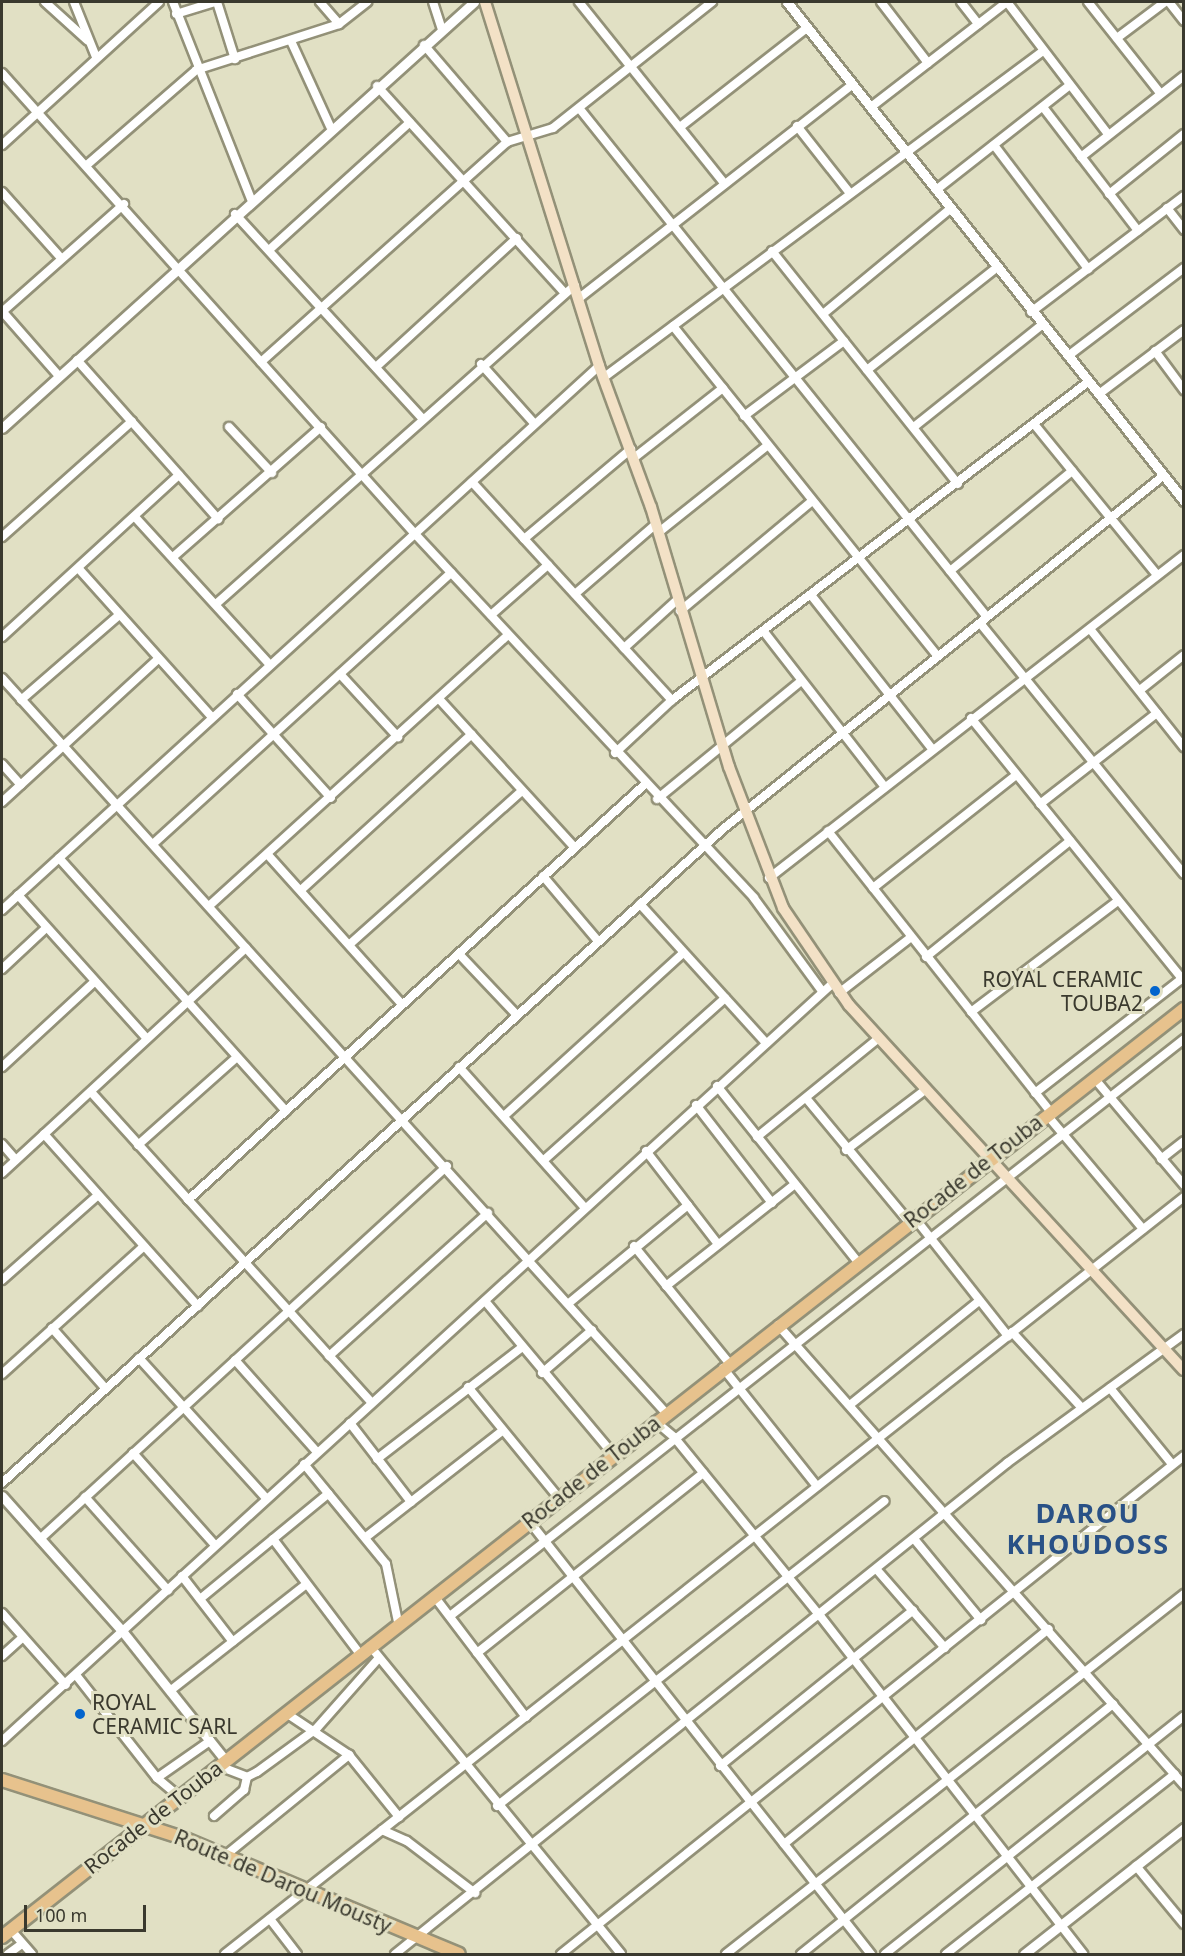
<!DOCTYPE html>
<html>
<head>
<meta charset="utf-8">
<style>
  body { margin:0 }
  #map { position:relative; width:1185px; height:1956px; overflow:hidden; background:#e1e0c4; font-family:"Noto Sans",sans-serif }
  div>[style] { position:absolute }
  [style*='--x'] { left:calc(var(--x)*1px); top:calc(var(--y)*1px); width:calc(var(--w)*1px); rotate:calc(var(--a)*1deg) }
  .roads { filter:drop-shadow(2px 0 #939178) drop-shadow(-2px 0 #939178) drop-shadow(0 2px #939178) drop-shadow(0 -2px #939178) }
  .minor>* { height:8px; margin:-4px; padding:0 4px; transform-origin:4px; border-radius:4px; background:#fff }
  .tertiary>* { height:9px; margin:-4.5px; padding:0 4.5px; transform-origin:4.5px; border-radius:4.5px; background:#fff }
  .secondary>* { height:10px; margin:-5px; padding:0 5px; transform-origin:5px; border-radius:5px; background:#f3e1c6 }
  .primary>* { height:12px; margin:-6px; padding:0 6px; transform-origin:6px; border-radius:6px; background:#e7c28d }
  .dots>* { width:16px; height:16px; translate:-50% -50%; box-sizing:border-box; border:3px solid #e1e0c4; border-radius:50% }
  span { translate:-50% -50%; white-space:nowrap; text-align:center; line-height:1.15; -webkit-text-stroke:6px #e1e0c4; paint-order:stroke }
  .poi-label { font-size:21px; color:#3a392e }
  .right { translate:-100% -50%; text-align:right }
  .left { translate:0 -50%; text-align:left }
  .street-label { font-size:21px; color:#3a392e }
  .district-label { font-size:27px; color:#295186; font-weight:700; letter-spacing:1.5px }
  .frame { position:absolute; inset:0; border:3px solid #3a392e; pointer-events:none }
  .scale { position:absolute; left:24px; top:1905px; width:122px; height:27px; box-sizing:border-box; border:3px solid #3a392e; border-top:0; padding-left:8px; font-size:18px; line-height:21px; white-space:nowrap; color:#3a392e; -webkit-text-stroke:4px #e1e0c4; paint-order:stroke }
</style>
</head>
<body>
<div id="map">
  <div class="roads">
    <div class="minor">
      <i style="--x:45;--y:2;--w:57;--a:42.1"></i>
      <i style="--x:74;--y:2;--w:59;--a:68.2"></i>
      <i style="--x:173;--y:2;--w:212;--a:68.4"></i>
      <i style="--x:217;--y:2;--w:60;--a:72.5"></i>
      <i style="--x:320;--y:2;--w:29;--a:49"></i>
      <i style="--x:433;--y:2;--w:28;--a:72"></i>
      <i style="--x:579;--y:2;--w:233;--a:51.3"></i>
      <i style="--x:881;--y:2;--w:77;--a:52.4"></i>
      <i style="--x:961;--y:2;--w:28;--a:52"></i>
      <i style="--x:1007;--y:2;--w:166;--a:52.6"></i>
      <i style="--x:1088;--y:2;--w:116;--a:51.6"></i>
      <i style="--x:1169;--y:2;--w:24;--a:52"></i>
      <i style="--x:176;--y:14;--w:41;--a:-17.1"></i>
      <i style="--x:1117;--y:38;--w:60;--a:-36.9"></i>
      <i style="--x:291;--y:41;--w:94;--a:65.4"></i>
      <i style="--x:424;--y:45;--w:128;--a:49.4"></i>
      <i style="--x:2;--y:73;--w:619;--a:48.14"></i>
      <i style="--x:415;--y:534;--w:497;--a:47"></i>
      <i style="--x:754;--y:898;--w:115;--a:53.8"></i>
      <i style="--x:377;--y:86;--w:278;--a:47.8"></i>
      <i style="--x:871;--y:107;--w:172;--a:-37.7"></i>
      <i style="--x:1043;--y:107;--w:156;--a:52.5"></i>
      <i style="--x:579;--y:108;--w:652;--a:51.29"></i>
      <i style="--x:797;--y:126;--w:84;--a:51.8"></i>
      <i style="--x:680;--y:127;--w:162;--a:-38"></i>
      <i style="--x:2;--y:145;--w:212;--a:-42.3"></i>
      <i style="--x:994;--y:145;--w:156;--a:52.8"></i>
      <i style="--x:1081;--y:157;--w:131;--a:-38.2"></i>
      <i style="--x:88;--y:164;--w:143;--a:-41"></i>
      <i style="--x:196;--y:70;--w:150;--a:-17.8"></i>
      <i style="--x:339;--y:24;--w:36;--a:-38"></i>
      <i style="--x:936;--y:190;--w:170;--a:-38.1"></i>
      <i style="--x:2;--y:192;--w:89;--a:48.2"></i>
      <i style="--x:1109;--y:194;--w:96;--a:-38.7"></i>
      <i style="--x:1167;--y:208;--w:28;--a:52"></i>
      <i style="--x:235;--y:214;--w:278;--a:47.5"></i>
      <i style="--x:269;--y:250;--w:190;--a:-42.2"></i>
      <i style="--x:772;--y:251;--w:298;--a:51.4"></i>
      <i style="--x:578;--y:299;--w:349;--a:-38"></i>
      <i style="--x:2;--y:311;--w:86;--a:48.8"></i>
      <i style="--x:2;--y:312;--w:163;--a:-41.5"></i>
      <i style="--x:1031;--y:312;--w:192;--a:-37.2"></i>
      <i style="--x:823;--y:314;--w:165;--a:-39.6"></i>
      <i style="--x:673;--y:326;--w:423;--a:51.3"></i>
      <i style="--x:1155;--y:351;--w:49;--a:53.4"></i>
      <i style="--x:1068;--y:356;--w:146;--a:-37.2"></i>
      <i style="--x:77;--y:360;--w:213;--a:48.4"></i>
      <i style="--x:261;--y:362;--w:330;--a:-41.8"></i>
      <i style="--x:507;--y:142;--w:48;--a:-16.9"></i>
      <i style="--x:553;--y:128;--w:203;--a:-38.4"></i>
      <i style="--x:481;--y:364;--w:79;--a:48.1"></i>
      <i style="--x:376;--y:367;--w:191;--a:-42.5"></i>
      <i style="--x:867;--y:370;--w:164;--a:-38.3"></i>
      <i style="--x:603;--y:378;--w:548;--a:-36.62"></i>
      <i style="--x:1099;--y:394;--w:106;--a:-37"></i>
      <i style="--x:744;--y:416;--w:125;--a:-36.9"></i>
      <i style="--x:1034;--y:424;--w:195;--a:50.8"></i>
      <i style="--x:229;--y:427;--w:63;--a:46.9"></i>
      <i style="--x:914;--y:427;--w:164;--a:-38.6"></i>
      <i style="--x:634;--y:458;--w:113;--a:-38.2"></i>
      <i style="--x:472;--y:482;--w:296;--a:47.5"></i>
      <i style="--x:135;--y:517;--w:199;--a:47.6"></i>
      <i style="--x:659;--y:532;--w:139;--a:-38.6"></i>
      <i style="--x:2;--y:537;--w:174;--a:-41.7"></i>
      <i style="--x:524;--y:539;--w:140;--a:-40.1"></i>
      <i style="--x:173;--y:557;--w:197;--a:-41.3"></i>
      <i style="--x:79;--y:569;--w:198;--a:48.1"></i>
      <i style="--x:950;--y:571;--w:158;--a:-39.3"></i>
      <i style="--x:575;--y:594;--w:107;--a:-40.8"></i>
      <i style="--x:811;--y:595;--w:196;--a:51.8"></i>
      <i style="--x:216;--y:604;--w:480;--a:-41.6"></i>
      <i style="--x:680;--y:611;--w:172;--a:-39.8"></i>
      <i style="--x:491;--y:615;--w:76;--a:-41.3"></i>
      <i style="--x:980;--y:623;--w:323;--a:50.9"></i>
      <i style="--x:1090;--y:629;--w:151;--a:51.5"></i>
      <i style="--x:765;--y:633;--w:194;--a:52.1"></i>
      <i style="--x:2;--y:637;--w:240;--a:-42.5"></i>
      <i style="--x:624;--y:648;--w:72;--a:-42.2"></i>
      <i style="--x:340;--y:674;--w:86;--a:47.4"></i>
      <i style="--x:2;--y:678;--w:991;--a:47.91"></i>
      <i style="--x:1140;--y:690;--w:56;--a:-38.5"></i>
      <i style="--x:237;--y:694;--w:140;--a:47.9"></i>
      <i style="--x:21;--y:700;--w:130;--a:-40.9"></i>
      <i style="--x:440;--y:700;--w:199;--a:47.6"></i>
      <i style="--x:971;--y:718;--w:338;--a:51"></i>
      <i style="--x:615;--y:753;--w:78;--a:-42.9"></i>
      <i style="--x:672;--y:700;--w:524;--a:-37.4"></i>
      <i style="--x:2;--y:764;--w:28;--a:48"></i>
      <i style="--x:657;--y:799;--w:186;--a:-39.3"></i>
      <i style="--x:2;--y:802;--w:212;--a:-42.5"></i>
      <i style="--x:1040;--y:804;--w:148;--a:-37.9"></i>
      <i style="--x:828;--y:831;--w:356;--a:51.6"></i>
      <i style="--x:153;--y:844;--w:403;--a:-42.3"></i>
      <i style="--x:268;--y:855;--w:199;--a:48.1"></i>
      <i style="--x:59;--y:858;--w:340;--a:48.1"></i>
      <i style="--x:543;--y:876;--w:85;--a:49.8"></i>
      <i style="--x:769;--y:878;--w:526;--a:-37.89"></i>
      <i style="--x:873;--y:888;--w:181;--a:-38.3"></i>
      <i style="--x:301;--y:890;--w:231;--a:-42.4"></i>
      <i style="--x:18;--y:895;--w:193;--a:48.1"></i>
      <i style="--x:640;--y:904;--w:188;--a:47.8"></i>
      <i style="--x:209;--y:906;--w:404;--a:-42.2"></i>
      <i style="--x:2;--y:910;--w:808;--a:-42.34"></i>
      <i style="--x:350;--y:944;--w:230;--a:-41.7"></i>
      <i style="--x:459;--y:954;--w:83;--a:46.5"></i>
      <i style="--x:926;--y:957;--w:185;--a:-38.9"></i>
      <i style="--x:2;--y:969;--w:60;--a:-43"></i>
      <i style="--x:839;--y:993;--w:90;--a:-37.8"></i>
      <i style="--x:971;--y:1012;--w:184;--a:-37.1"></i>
      <i style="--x:2;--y:1067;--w:125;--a:-42.7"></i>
      <i style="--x:459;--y:1067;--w:189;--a:48.2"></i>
      <i style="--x:1094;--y:1078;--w:140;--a:49.9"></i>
      <i style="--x:717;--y:1086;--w:226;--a:51.3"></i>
      <i style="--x:91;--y:1092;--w:419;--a:47.9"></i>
      <i style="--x:1035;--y:1093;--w:189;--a:-37.9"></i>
      <i style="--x:806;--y:1098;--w:161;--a:50.3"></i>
      <i style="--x:696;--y:1105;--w:124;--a:52.2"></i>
      <i style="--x:1047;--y:1115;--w:149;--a:49.9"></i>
      <i style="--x:504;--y:1116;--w:242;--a:-42.3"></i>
      <i style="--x:44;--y:1134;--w:231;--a:48.2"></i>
      <i style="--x:757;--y:1137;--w:157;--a:-39.1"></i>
      <i style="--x:2;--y:1144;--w:21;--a:49"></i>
      <i style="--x:138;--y:1145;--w:132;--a:-41.6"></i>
      <i style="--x:846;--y:1150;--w:99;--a:-37.2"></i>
      <i style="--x:646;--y:1151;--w:118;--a:52.3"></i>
      <i style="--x:1161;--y:1159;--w:29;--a:-38"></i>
      <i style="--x:544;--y:1160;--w:243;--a:-41.8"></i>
      <i style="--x:2;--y:1173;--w:332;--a:-42.7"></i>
      <i style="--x:188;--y:1200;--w:617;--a:-42.3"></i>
      <i style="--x:914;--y:1217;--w:152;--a:51.7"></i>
      <i style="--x:634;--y:1246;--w:151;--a:50.9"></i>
      <i style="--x:2;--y:1280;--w:128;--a:-41.5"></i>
      <i style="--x:666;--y:1286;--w:163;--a:-38.3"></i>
      <i style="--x:485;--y:1301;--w:199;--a:50.1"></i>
      <i style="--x:569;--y:1303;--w:154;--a:-39.5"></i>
      <i style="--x:778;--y:1325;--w:614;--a:48.57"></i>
      <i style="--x:52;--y:1328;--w:80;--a:48.5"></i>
      <i style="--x:1012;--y:1332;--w:102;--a:47.4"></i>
      <i style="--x:329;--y:1356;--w:214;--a:-42"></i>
      <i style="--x:139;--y:1358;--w:190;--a:47.8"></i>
      <i style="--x:235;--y:1360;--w:123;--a:48.3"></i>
      <i style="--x:723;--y:1368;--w:151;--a:51.5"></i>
      <i style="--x:542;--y:1373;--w:66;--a:-40.7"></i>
      <i style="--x:2;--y:1374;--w:191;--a:-42"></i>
      <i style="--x:468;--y:1387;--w:144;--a:50.7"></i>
      <i style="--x:1110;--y:1388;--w:98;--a:50.8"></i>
      <i style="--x:851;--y:1404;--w:164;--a:-38.8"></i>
      <i style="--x:655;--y:1421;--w:25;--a:40"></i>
      <i style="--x:674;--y:1437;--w:232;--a:50.8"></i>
      <i style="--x:821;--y:1617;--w:427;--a:52.1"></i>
      <i style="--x:350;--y:1423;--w:100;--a:52.3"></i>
      <i style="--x:133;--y:1453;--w:123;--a:48.3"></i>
      <i style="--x:377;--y:1459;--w:182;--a:-37.6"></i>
      <i style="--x:304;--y:1464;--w:129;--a:50.6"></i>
      <i style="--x:386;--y:1564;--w:59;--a:78.3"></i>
      <i style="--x:2;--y:1483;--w:973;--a:-42.21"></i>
      <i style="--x:723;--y:829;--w:564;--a:-38.74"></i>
      <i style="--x:85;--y:1497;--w:125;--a:48.3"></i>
      <i style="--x:529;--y:1521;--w:552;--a:51.7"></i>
      <i style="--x:366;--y:1537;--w:171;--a:-37.9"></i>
      <i style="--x:40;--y:1539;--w:552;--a:-42.5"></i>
      <i style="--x:273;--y:1539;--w:144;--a:52.9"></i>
      <i style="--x:915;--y:1540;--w:104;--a:50.5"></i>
      <i style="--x:878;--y:1571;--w:102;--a:49"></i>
      <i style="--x:182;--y:1576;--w:83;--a:52.3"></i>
      <i style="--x:434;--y:1596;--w:152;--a:52.8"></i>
      <i style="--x:200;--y:1599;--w:166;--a:-39.4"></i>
      <i style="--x:2;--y:1613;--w:96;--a:48.4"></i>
      <i style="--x:450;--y:1616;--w:934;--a:-38.17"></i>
      <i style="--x:370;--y:1646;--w:397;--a:50.8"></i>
      <i style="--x:477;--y:1653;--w:289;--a:-38.5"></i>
      <i style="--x:2;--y:1656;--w:28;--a:-42"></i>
      <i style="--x:76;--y:1675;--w:131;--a:51.8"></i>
      <i style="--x:157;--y:1778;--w:30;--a:40"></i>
      <i style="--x:170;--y:1691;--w:172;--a:-38.1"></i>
      <i style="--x:286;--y:1713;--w:76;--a:33.7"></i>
      <i style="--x:349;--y:1755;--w:80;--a:51.1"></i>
      <i style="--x:2;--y:1741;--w:1123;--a:-42.37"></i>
      <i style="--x:219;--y:1766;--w:30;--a:21"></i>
      <i style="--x:247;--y:1777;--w:11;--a:-27"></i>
      <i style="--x:257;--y:1772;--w:73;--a:-36.1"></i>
      <i style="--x:316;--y:1729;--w:94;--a:-48.5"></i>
      <i style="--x:720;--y:1766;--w:248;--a:-38.9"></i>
      <i style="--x:157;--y:1778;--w:65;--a:-34.9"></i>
      <i style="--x:497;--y:1806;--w:493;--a:-38.2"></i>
      <i style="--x:214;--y:1816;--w:40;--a:-41"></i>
      <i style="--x:244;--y:1790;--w:13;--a:-77"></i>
      <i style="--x:382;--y:1830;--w:27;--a:24"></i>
      <i style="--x:407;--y:1841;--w:86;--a:37.4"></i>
      <i style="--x:784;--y:1844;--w:341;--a:-39.1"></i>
      <i style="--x:226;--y:1855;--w:159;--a:-39.1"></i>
      <i style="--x:1136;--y:1866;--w:75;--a:50.4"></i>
      <i style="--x:270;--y:1919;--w:44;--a:52.4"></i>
      <i style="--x:11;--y:1930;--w:32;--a:49"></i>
      <i style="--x:8;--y:1954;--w:17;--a:-36"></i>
      <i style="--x:225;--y:1954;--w:1222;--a:-38.29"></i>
      <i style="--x:395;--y:1954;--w:785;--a:-38.74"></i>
      <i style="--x:1007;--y:1463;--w:219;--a:-36.1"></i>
      <i style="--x:561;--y:1954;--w:798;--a:-38.64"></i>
      <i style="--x:726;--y:1954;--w:583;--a:-38.17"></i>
      <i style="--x:801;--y:1954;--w:400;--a:-38.7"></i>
      <i style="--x:885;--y:1954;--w:382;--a:-38.5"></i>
      <i style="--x:946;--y:1954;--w:291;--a:-38.2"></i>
    </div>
    <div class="tertiary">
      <i style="--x:787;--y:2;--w:638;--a:51.49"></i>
      <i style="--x:2;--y:428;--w:636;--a:-42.07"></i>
      <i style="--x:2;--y:1496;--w:182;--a:48.3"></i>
      <i style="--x:123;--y:1632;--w:164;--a:51.4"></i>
      <i style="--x:1024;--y:1954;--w:204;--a:-38.2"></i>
    </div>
    <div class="secondary">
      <i style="--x:485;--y:2;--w:381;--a:72.6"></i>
      <i style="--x:599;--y:366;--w:150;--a:69.8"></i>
      <i style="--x:651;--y:507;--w:271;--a:73.3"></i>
      <i style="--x:729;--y:767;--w:151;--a:69"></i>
      <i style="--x:783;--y:908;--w:117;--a:55.8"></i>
      <i style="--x:849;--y:1005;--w:495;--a:47.5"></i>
    </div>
    <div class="primary">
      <i style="--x:2;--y:1780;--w:190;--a:17.8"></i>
      <i style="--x:183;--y:1838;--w:299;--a:22.8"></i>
      <i style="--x:2;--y:1937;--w:1503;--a:-38.14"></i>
    </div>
  </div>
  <div class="dots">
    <i style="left:1155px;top:991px;background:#0264cd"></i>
    <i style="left:80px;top:1714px;background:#0264cd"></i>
  </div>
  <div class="poi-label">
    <span class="right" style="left:1143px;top:991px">ROYAL CERAMIC<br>TOUBA2</span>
    <span class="left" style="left:92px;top:1714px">ROYAL<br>CERAMIC SARL</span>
  </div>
  <div class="street-label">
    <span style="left:973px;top:1171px;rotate:-38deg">Rocade de Touba</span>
    <span style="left:591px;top:1472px;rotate:-38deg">Rocade de Touba</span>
    <span style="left:153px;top:1817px;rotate:-38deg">Rocade de Touba</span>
    <span style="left:283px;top:1881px;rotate:23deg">Route de Darou Mousty</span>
  </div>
  <div class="district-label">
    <span style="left:1088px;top:1528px">DAROU<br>KHOUDOSS</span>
  </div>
  <div class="frame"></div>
  <div class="scale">100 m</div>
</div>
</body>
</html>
